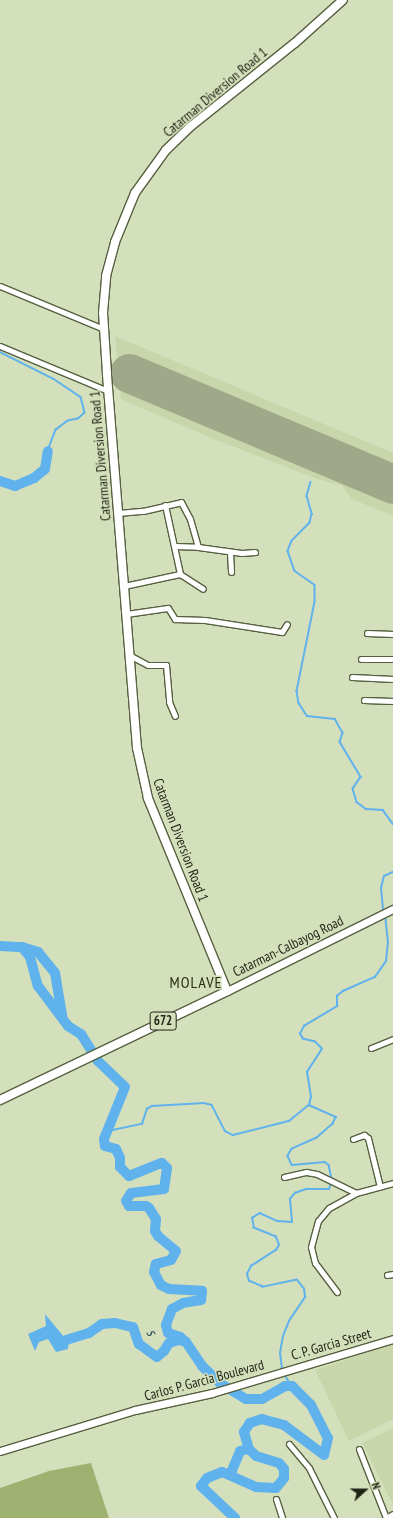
<!DOCTYPE html>
<html>
<head>
<meta charset="utf-8">
<style>
  body { margin:0 }
  #map { position:relative; width:393px; height:1518px; overflow:hidden; background:#d4e0bb; font-family:"PT Sans Narrow",sans-serif }
  div>[style] { position:absolute }
  [style*='--x'] { left:calc(var(--x)*1px); top:calc(var(--y)*1px); width:calc(var(--w)*1px); rotate:calc(var(--a)*1deg) }
  .built>* { inset:0; background:#c9d6ab }
  .green>* { inset:0; background:#9eb170 }
  .water>* { inset:0; background:#60b2ed }
  .stream>* { height:1.5px; margin:-0.75px; padding:0 0.75px; transform-origin:0.75px; border-radius:0.75px; background:#60b2ed }
  .river>* { height:10px; margin:-5px; padding:0 5px; transform-origin:5px; border-radius:5px; background:#60b2ed }
  .runway>* { height:39px; margin:-19.5px; padding:0 19.5px; transform-origin:19.5px; border-radius:19.5px; background:#9fa98a }
  .roads { filter:drop-shadow(1px 0 #566040) drop-shadow(-1px 0 #566040) drop-shadow(0 1px #566040) drop-shadow(0 -1px #566040) }
  .minor>* { height:5px; margin:-2.5px; padding:0 2.5px; transform-origin:2.5px; border-radius:2.5px; background:#fff }
  .secondary>* { height:7px; margin:-3.5px; padding:0 3.5px; transform-origin:3.5px; border-radius:3.5px; background:#fff }
  .primary>* { height:8px; margin:-4px; padding:0 4px; transform-origin:4px; border-radius:4px; background:#fff }
  span { translate:-50% -50%; white-space:nowrap; text-align:center; line-height:1.15; -webkit-text-stroke:3px #d4e0bb; paint-order:stroke }
  .shield-label span { padding:1px 3px; background:#d4e0bb; border:1px solid; border-radius:3px; -webkit-text-stroke-width:0 }
  .shield-label { font-size:13px; color:#1f2416; font-weight:700 }
  .street-label { font-size:14px; color:#1f2416 }
  .water-label { font-size:15px; color:#183b53; font-style:italic }
  .quarter-label { font-size:16px; color:#283011; letter-spacing:1px }
  .north { position:absolute; left:345px; top:1470px; width:40px; height:40px; -webkit-text-stroke:3px #d4e0bb; paint-order:stroke; rotate:69deg; font-size:11px; font-weight:700; line-height:16px; text-align:center; color:#1f2416 }
  .north::after { content:''; display:block; margin:auto; width:14px; height:18px; background:#1f2416; clip-path:polygon(50% 0,100% 100%,50% 72%,0 100%) }
</style>
</head>
<body>
<div id="map">
  <div class="built">
    <i style="clip-path:polygon(115px 336px,393px 453px,393px 516px,352px 499px,341px 485px,320px 480px,216px 440px,121px 399px)"></i>
    <i style="clip-path:polygon(393px 1344px,393px 1419px,349px 1441px,315px 1370px)"></i>
    <i style="clip-path:polygon(393px 1428px,393px 1505px,362px 1443px)"></i>
  </div>
  <div class="green">
    <i style="clip-path:polygon(91px 1463px,109px 1518px,0 1518px,0 1488px,49px 1471px)"></i>
  </div>
  <div class="water">
    <i style="clip-path:polygon(45px 1314px,64px 1337px,69px 1338px,68px 1349px,56px 1352px,48px 1339px,39px 1342px,35px 1351px,28px 1334px,46px 1326px)"></i>
  </div>
  <div class="stream">
    <i style="--x:0;--y:352;--w:60;--a:26.6"></i>
    <i style="--x:54;--y:379;--w:32;--a:34"></i>
    <i style="--x:81;--y:397;--w:16;--a:76"></i>
    <i style="--x:85;--y:413;--w:9;--a:139"></i>
    <i style="--x:78;--y:419;--w:10;--a:169"></i>
    <i style="--x:68;--y:421;--w:15;--a:143"></i>
    <i style="--x:56;--y:430;--w:22;--a:111"></i>
    <i style="--x:311;--y:482;--w:15;--a:106"></i>
    <i style="--x:307;--y:496;--w:19;--a:74"></i>
    <i style="--x:312;--y:514;--w:9;--a:103"></i>
    <i style="--x:310;--y:523;--w:25;--a:135"></i>
    <i style="--x:292;--y:541;--w:11;--a:112"></i>
    <i style="--x:288;--y:551;--w:21;--a:71"></i>
    <i style="--x:295;--y:571;--w:24;--a:35"></i>
    <i style="--x:315;--y:585;--w:17;--a:90"></i>
    <i style="--x:315;--y:602;--w:91;--a:101.4"></i>
    <i style="--x:297;--y:691;--w:12;--a:81"></i>
    <i style="--x:299;--y:703;--w:15;--a:58"></i>
    <i style="--x:307;--y:716;--w:28;--a:6"></i>
    <i style="--x:335;--y:719;--w:16;--a:60"></i>
    <i style="--x:343;--y:733;--w:9;--a:108"></i>
    <i style="--x:340;--y:742;--w:41;--a:59"></i>
    <i style="--x:361;--y:777;--w:14;--a:124"></i>
    <i style="--x:353;--y:789;--w:14;--a:73"></i>
    <i style="--x:357;--y:802;--w:11;--a:38"></i>
    <i style="--x:366;--y:809;--w:17;--a:3"></i>
    <i style="--x:383;--y:810;--w:17;--a:54"></i>
    <i style="--x:383;--y:910;--w:22;--a:-95"></i>
    <i style="--x:381;--y:888;--w:12;--a:-76"></i>
    <i style="--x:384;--y:876;--w:10;--a:-24"></i>
    <i style="--x:309;--y:1105;--w:30;--a:24"></i>
    <i style="--x:336;--y:1117;--w:8;--a:113"></i>
    <i style="--x:333;--y:1124;--w:21;--a:139"></i>
    <i style="--x:317;--y:1138;--w:27;--a:156"></i>
    <i style="--x:292;--y:1149;--w:8;--a:120"></i>
    <i style="--x:288;--y:1156;--w:10;--a:66"></i>
    <i style="--x:292;--y:1165;--w:33;--a:-5"></i>
    <i style="--x:325;--y:1162;--w:5;--a:37"></i>
    <i style="--x:329;--y:1165;--w:14;--a:78"></i>
    <i style="--x:108;--y:1131;--w:35;--a:-12"></i>
    <i style="--x:142;--y:1124;--w:16;--a:-72"></i>
    <i style="--x:147;--y:1109;--w:6;--a:-31"></i>
    <i style="--x:152;--y:1106;--w:52;--a:-3.3"></i>
    <i style="--x:204;--y:1103;--w:8;--a:14"></i>
    <i style="--x:212;--y:1105;--w:29;--a:63"></i>
    <i style="--x:225;--y:1131;--w:9;--a:27"></i>
    <i style="--x:233;--y:1135;--w:58;--a:-14"></i>
    <i style="--x:289;--y:1121;--w:26;--a:-39"></i>
    <i style="--x:309;--y:1105;--w:8;--a:-76"></i>
    <i style="--x:311;--y:1097;--w:25;--a:-99"></i>
    <i style="--x:307;--y:1072;--w:27;--a:-57"></i>
    <i style="--x:322;--y:1049;--w:10;--a:-135"></i>
    <i style="--x:315;--y:1042;--w:12;--a:-166"></i>
    <i style="--x:303;--y:1039;--w:6;--a:-121"></i>
    <i style="--x:300;--y:1034;--w:9;--a:-63"></i>
    <i style="--x:304;--y:1026;--w:39;--a:-31"></i>
    <i style="--x:337;--y:1006;--w:10;--a:-90"></i>
    <i style="--x:337;--y:996;--w:8;--a:-40"></i>
    <i style="--x:343;--y:991;--w:35;--a:-24"></i>
    <i style="--x:375;--y:977;--w:19;--a:-55"></i>
    <i style="--x:386;--y:961;--w:18;--a:-84"></i>
    <i style="--x:388;--y:943;--w:27;--a:-96"></i>
    <i style="--x:282;--y:1369;--w:16;--a:-97"></i>
    <i style="--x:280;--y:1353;--w:17;--a:-80"></i>
    <i style="--x:283;--y:1336;--w:16;--a:-68"></i>
    <i style="--x:289;--y:1321;--w:29;--a:-56"></i>
    <i style="--x:305;--y:1297;--w:8;--a:-97"></i>
    <i style="--x:304;--y:1289;--w:11;--a:-128"></i>
    <i style="--x:297;--y:1280;--w:35;--a:168"></i>
    <i style="--x:263;--y:1287;--w:15;--a:-157"></i>
    <i style="--x:249;--y:1281;--w:7;--a:-106"></i>
    <i style="--x:247;--y:1274;--w:9;--a:-63"></i>
    <i style="--x:251;--y:1266;--w:30;--a:-33"></i>
    <i style="--x:276;--y:1250;--w:6;--a:-59"></i>
    <i style="--x:279;--y:1245;--w:9;--a:-111"></i>
    <i style="--x:276;--y:1237;--w:24;--a:-158"></i>
    <i style="--x:254;--y:1228;--w:10;--a:-101"></i>
    <i style="--x:252;--y:1218;--w:9;--a:-32"></i>
    <i style="--x:260;--y:1213;--w:19;--a:25"></i>
    <i style="--x:277;--y:1221;--w:15;--a:4"></i>
    <i style="--x:292;--y:1222;--w:23;--a:-95"></i>
    <i style="--x:290;--y:1199;--w:8;--a:-50"></i>
    <i style="--x:295;--y:1193;--w:12;--a:-20"></i>
    <i style="--x:306;--y:1189;--w:23;--a:0"></i>
    <i style="--x:329;--y:1189;--w:6;--a:-72"></i>
    <i style="--x:284;--y:1374;--w:14;--a:56"></i>
  </div>
  <div class="river">
    <i style="--x:0;--y:481;--w:16;--a:18"></i>
    <i style="--x:15;--y:486;--w:21;--a:-23"></i>
    <i style="--x:34;--y:478;--w:14;--a:-39"></i>
    <i style="--x:45;--y:469;--w:18;--a:-81"></i>
    <i style="--x:0;--y:946;--w:22;--a:3"></i>
    <i style="--x:22;--y:947;--w:17;--a:17"></i>
    <i style="--x:38;--y:952;--w:27;--a:51"></i>
    <i style="--x:55;--y:973;--w:43;--a:80.5"></i>
    <i style="--x:22;--y:947;--w:13;--a:51"></i>
    <i style="--x:30;--y:957;--w:30;--a:75"></i>
    <i style="--x:38;--y:986;--w:50;--a:53.1"></i>
    <i style="--x:68;--y:1026;--w:15;--a:32"></i>
    <i style="--x:81;--y:1034;--w:32;--a:58"></i>
    <i style="--x:98;--y:1061;--w:37;--a:44"></i>
    <i style="--x:125;--y:1087;--w:56;--a:112"></i>
    <i style="--x:104;--y:1139;--w:7;--a:82"></i>
    <i style="--x:105;--y:1146;--w:11;--a:15"></i>
    <i style="--x:116;--y:1149;--w:10;--a:66"></i>
    <i style="--x:120;--y:1158;--w:9;--a:90"></i>
    <i style="--x:120;--y:1167;--w:13;--a:45"></i>
    <i style="--x:129;--y:1176;--w:35;--a:-22"></i>
    <i style="--x:162;--y:1163;--w:7;--a:45"></i>
    <i style="--x:167;--y:1168;--w:21;--a:98"></i>
    <i style="--x:164;--y:1189;--w:33;--a:173"></i>
    <i style="--x:131;--y:1193;--w:9;--a:122"></i>
    <i style="--x:126;--y:1201;--w:6;--a:59"></i>
    <i style="--x:129;--y:1206;--w:17;--a:0"></i>
    <i style="--x:146;--y:1206;--w:4;--a:34"></i>
    <i style="--x:149;--y:1208;--w:13;--a:58"></i>
    <i style="--x:156;--y:1219;--w:12;--a:95"></i>
    <i style="--x:155;--y:1231;--w:6;--a:59"></i>
    <i style="--x:158;--y:1236;--w:23;--a:40"></i>
    <i style="--x:176;--y:1251;--w:10;--a:119"></i>
    <i style="--x:171;--y:1260;--w:16;--a:165"></i>
    <i style="--x:156;--y:1264;--w:8;--a:104"></i>
    <i style="--x:154;--y:1272;--w:15;--a:62"></i>
    <i style="--x:161;--y:1285;--w:9;--a:27"></i>
    <i style="--x:169;--y:1289;--w:33;--a:3"></i>
    <i style="--x:202;--y:1291;--w:9;--a:96"></i>
    <i style="--x:201;--y:1300;--w:18;--a:171"></i>
    <i style="--x:183;--y:1303;--w:13;--a:151"></i>
    <i style="--x:172;--y:1309;--w:17;--a:111"></i>
    <i style="--x:166;--y:1325;--w:8;--a:76"></i>
    <i style="--x:168;--y:1333;--w:13;--a:18"></i>
    <i style="--x:180;--y:1337;--w:8;--a:40"></i>
    <i style="--x:186;--y:1342;--w:29;--a:56"></i>
    <i style="--x:202;--y:1366;--w:26;--a:43"></i>
    <i style="--x:221;--y:1384;--w:29;--a:31"></i>
    <i style="--x:246;--y:1399;--w:16;--a:0"></i>
    <i style="--x:262;--y:1399;--w:26;--a:-29"></i>
    <i style="--x:285;--y:1386;--w:7;--a:0"></i>
    <i style="--x:292;--y:1386;--w:27;--a:45"></i>
    <i style="--x:311;--y:1405;--w:37;--a:63"></i>
    <i style="--x:328;--y:1438;--w:17;--a:103"></i>
    <i style="--x:324;--y:1455;--w:50;--a:-143.1"></i>
    <i style="--x:284;--y:1425;--w:23;--a:-165"></i>
    <i style="--x:262;--y:1419;--w:13;--a:162"></i>
    <i style="--x:250;--y:1423;--w:11;--a:124"></i>
    <i style="--x:244;--y:1432;--w:18;--a:74"></i>
    <i style="--x:249;--y:1449;--w:10;--a:45"></i>
    <i style="--x:256;--y:1456;--w:24;--a:17"></i>
    <i style="--x:279;--y:1463;--w:8;--a:50"></i>
    <i style="--x:284;--y:1469;--w:9;--a:90"></i>
    <i style="--x:284;--y:1478;--w:13;--a:129"></i>
    <i style="--x:276;--y:1488;--w:20;--a:-177"></i>
    <i style="--x:256;--y:1487;--w:37;--a:-156"></i>
    <i style="--x:222;--y:1472;--w:16;--a:158"></i>
    <i style="--x:207;--y:1478;--w:10;--a:127"></i>
    <i style="--x:201;--y:1486;--w:47;--a:43.3"></i>
    <i style="--x:66;--y:1340;--w:24;--a:-17"></i>
    <i style="--x:89;--y:1333;--w:16;--a:-35"></i>
    <i style="--x:102;--y:1324;--w:13;--a:-4"></i>
    <i style="--x:115;--y:1323;--w:18;--a:13"></i>
    <i style="--x:133;--y:1327;--w:18;--a:71"></i>
    <i style="--x:139;--y:1344;--w:22;--a:36"></i>
    <i style="--x:157;--y:1357;--w:9;--a:-41"></i>
    <i style="--x:164;--y:1351;--w:9;--a:-58"></i>
    <i style="--x:169;--y:1343;--w:9;--a:-18"></i>
    <i style="--x:178;--y:1340;--w:6;--a:9"></i>
    <i style="--x:230;--y:1475;--w:26;--a:-67"></i>
    <i style="--x:240;--y:1451;--w:9;--a:-13"></i>
  </div>
  <div class="runway">
    <i style="--x:129;--y:373;--w:286;--a:22.8"></i>
  </div>
  <div class="roads">
    <div class="minor">
      <i style="--x:0;--y:286;--w:113;--a:22.5"></i>
      <i style="--x:0;--y:346;--w:117;--a:22.6"></i>
      <i style="--x:165;--y:505;--w:71;--a:77.7"></i>
      <i style="--x:180;--y:574;--w:27;--a:33"></i>
      <i style="--x:118;--y:513;--w:25;--a:-5"></i>
      <i style="--x:143;--y:511;--w:39;--a:-13"></i>
      <i style="--x:181;--y:502;--w:19;--a:62"></i>
      <i style="--x:190;--y:519;--w:29;--a:74"></i>
      <i style="--x:198;--y:547;--w:44;--a:7.8"></i>
      <i style="--x:242;--y:553;--w:13;--a:-4"></i>
      <i style="--x:175;--y:546;--w:23;--a:2"></i>
      <i style="--x:230;--y:552;--w:20;--a:87"></i>
      <i style="--x:124;--y:586;--w:57;--a:-12.1"></i>
      <i style="--x:126;--y:614;--w:42;--a:-8.1"></i>
      <i style="--x:168;--y:608;--w:13;--a:58"></i>
      <i style="--x:175;--y:619;--w:30;--a:2"></i>
      <i style="--x:205;--y:620;--w:78;--a:8.9"></i>
      <i style="--x:282;--y:632;--w:9;--a:-58"></i>
      <i style="--x:367;--y:633;--w:26;--a:2"></i>
      <i style="--x:129;--y:655;--w:21;--a:28"></i>
      <i style="--x:148;--y:665;--w:18;--a:0"></i>
      <i style="--x:166;--y:665;--w:37;--a:85"></i>
      <i style="--x:169;--y:702;--w:15;--a:67"></i>
      <i style="--x:361;--y:659;--w:32;--a:0"></i>
      <i style="--x:352;--y:677;--w:41;--a:2.8"></i>
      <i style="--x:364;--y:700;--w:29;--a:2"></i>
      <i style="--x:371;--y:1048;--w:24;--a:-22"></i>
      <i style="--x:353;--y:1139;--w:12;--a:-20"></i>
      <i style="--x:364;--y:1135;--w:5;--a:37"></i>
      <i style="--x:368;--y:1138;--w:50;--a:76.2"></i>
      <i style="--x:284;--y:1177;--w:23;--a:-13"></i>
      <i style="--x:306;--y:1172;--w:11;--a:10"></i>
      <i style="--x:317;--y:1174;--w:43;--a:26"></i>
      <i style="--x:356;--y:1193;--w:38;--a:-15"></i>
      <i style="--x:387;--y:1275;--w:6;--a:-9"></i>
      <i style="--x:337;--y:1292;--w:36;--a:-127"></i>
      <i style="--x:315;--y:1263;--w:16;--a:-104"></i>
      <i style="--x:311;--y:1247;--w:27;--a:-75"></i>
      <i style="--x:318;--y:1221;--w:17;--a:-50"></i>
      <i style="--x:329;--y:1208;--w:31;--a:-29"></i>
      <i style="--x:289;--y:1444;--w:31;--a:50"></i>
      <i style="--x:309;--y:1468;--w:56;--a:63.4"></i>
      <i style="--x:359;--y:1449;--w:74;--a:68.6"></i>
      <i style="--x:276;--y:1499;--w:20;--a:72"></i>
      <i style="--x:386;--y:1518;--w:8;--a:-30"></i>
    </div>
    <div class="secondary">
      <i style="--x:227;--y:991;--w:185;--a:-26.3"></i>
      <i style="--x:0;--y:1451;--w:141;--a:-16.9"></i>
      <i style="--x:135;--y:1410;--w:79;--a:-12.4"></i>
      <i style="--x:212;--y:1393;--w:189;--a:-16.6"></i>
    </div>
    <div class="primary">
      <i style="--x:0;--y:1100;--w:252;--a:-25.6"></i>
      <i style="--x:227;--y:991;--w:209;--a:-112.3"></i>
      <i style="--x:148;--y:798;--w:51;--a:-102.4"></i>
      <i style="--x:137;--y:748;--w:376;--a:-94.6"></i>
      <i style="--x:107;--y:373;--w:60;--a:-93.8"></i>
      <i style="--x:103;--y:313;--w:37;--a:-85"></i>
      <i style="--x:106;--y:276;--w:35;--a:-75"></i>
      <i style="--x:115;--y:242;--w:53;--a:-67.8"></i>
      <i style="--x:135;--y:193;--w:53;--a:-54.2"></i>
      <i style="--x:166;--y:150;--w:33;--a:-44"></i>
      <i style="--x:190;--y:127;--w:134;--a:-38.7"></i>
      <i style="--x:295;--y:43;--w:64;--a:-41.9"></i>
    </div>
  </div>
  <div class="shield-label">
    <span style="left:163px;top:1021px">672</span>
  </div>
  <div class="street-label">
    <span style="left:215px;top:92px;rotate:-40deg">Catarman Diversion Road 1</span>
    <span style="left:100px;top:456px;rotate:-95deg">Catarman Diversion Road 1</span>
    <span style="left:181px;top:840px;rotate:69deg">Catarman Diversion Road 1</span>
    <span style="left:288px;top:946px;rotate:-26deg">Catarman-Calbayog Road</span>
    <span style="left:331px;top:1344px;rotate:-16deg">C. P. Garcia Street</span>
    <span style="left:204px;top:1380px;rotate:-15deg">Carlos P. Garcia Boulevard</span>
  </div>
  <div class="water-label">
    <span style="left:152px;top:1332px;rotate:59deg">s</span>
  </div>
  <div class="quarter-label">
    <span style="left:196px;top:982px">MOLAVE</span>
  </div>
  <div class="north">N</div>
</div>
</body>
</html>
